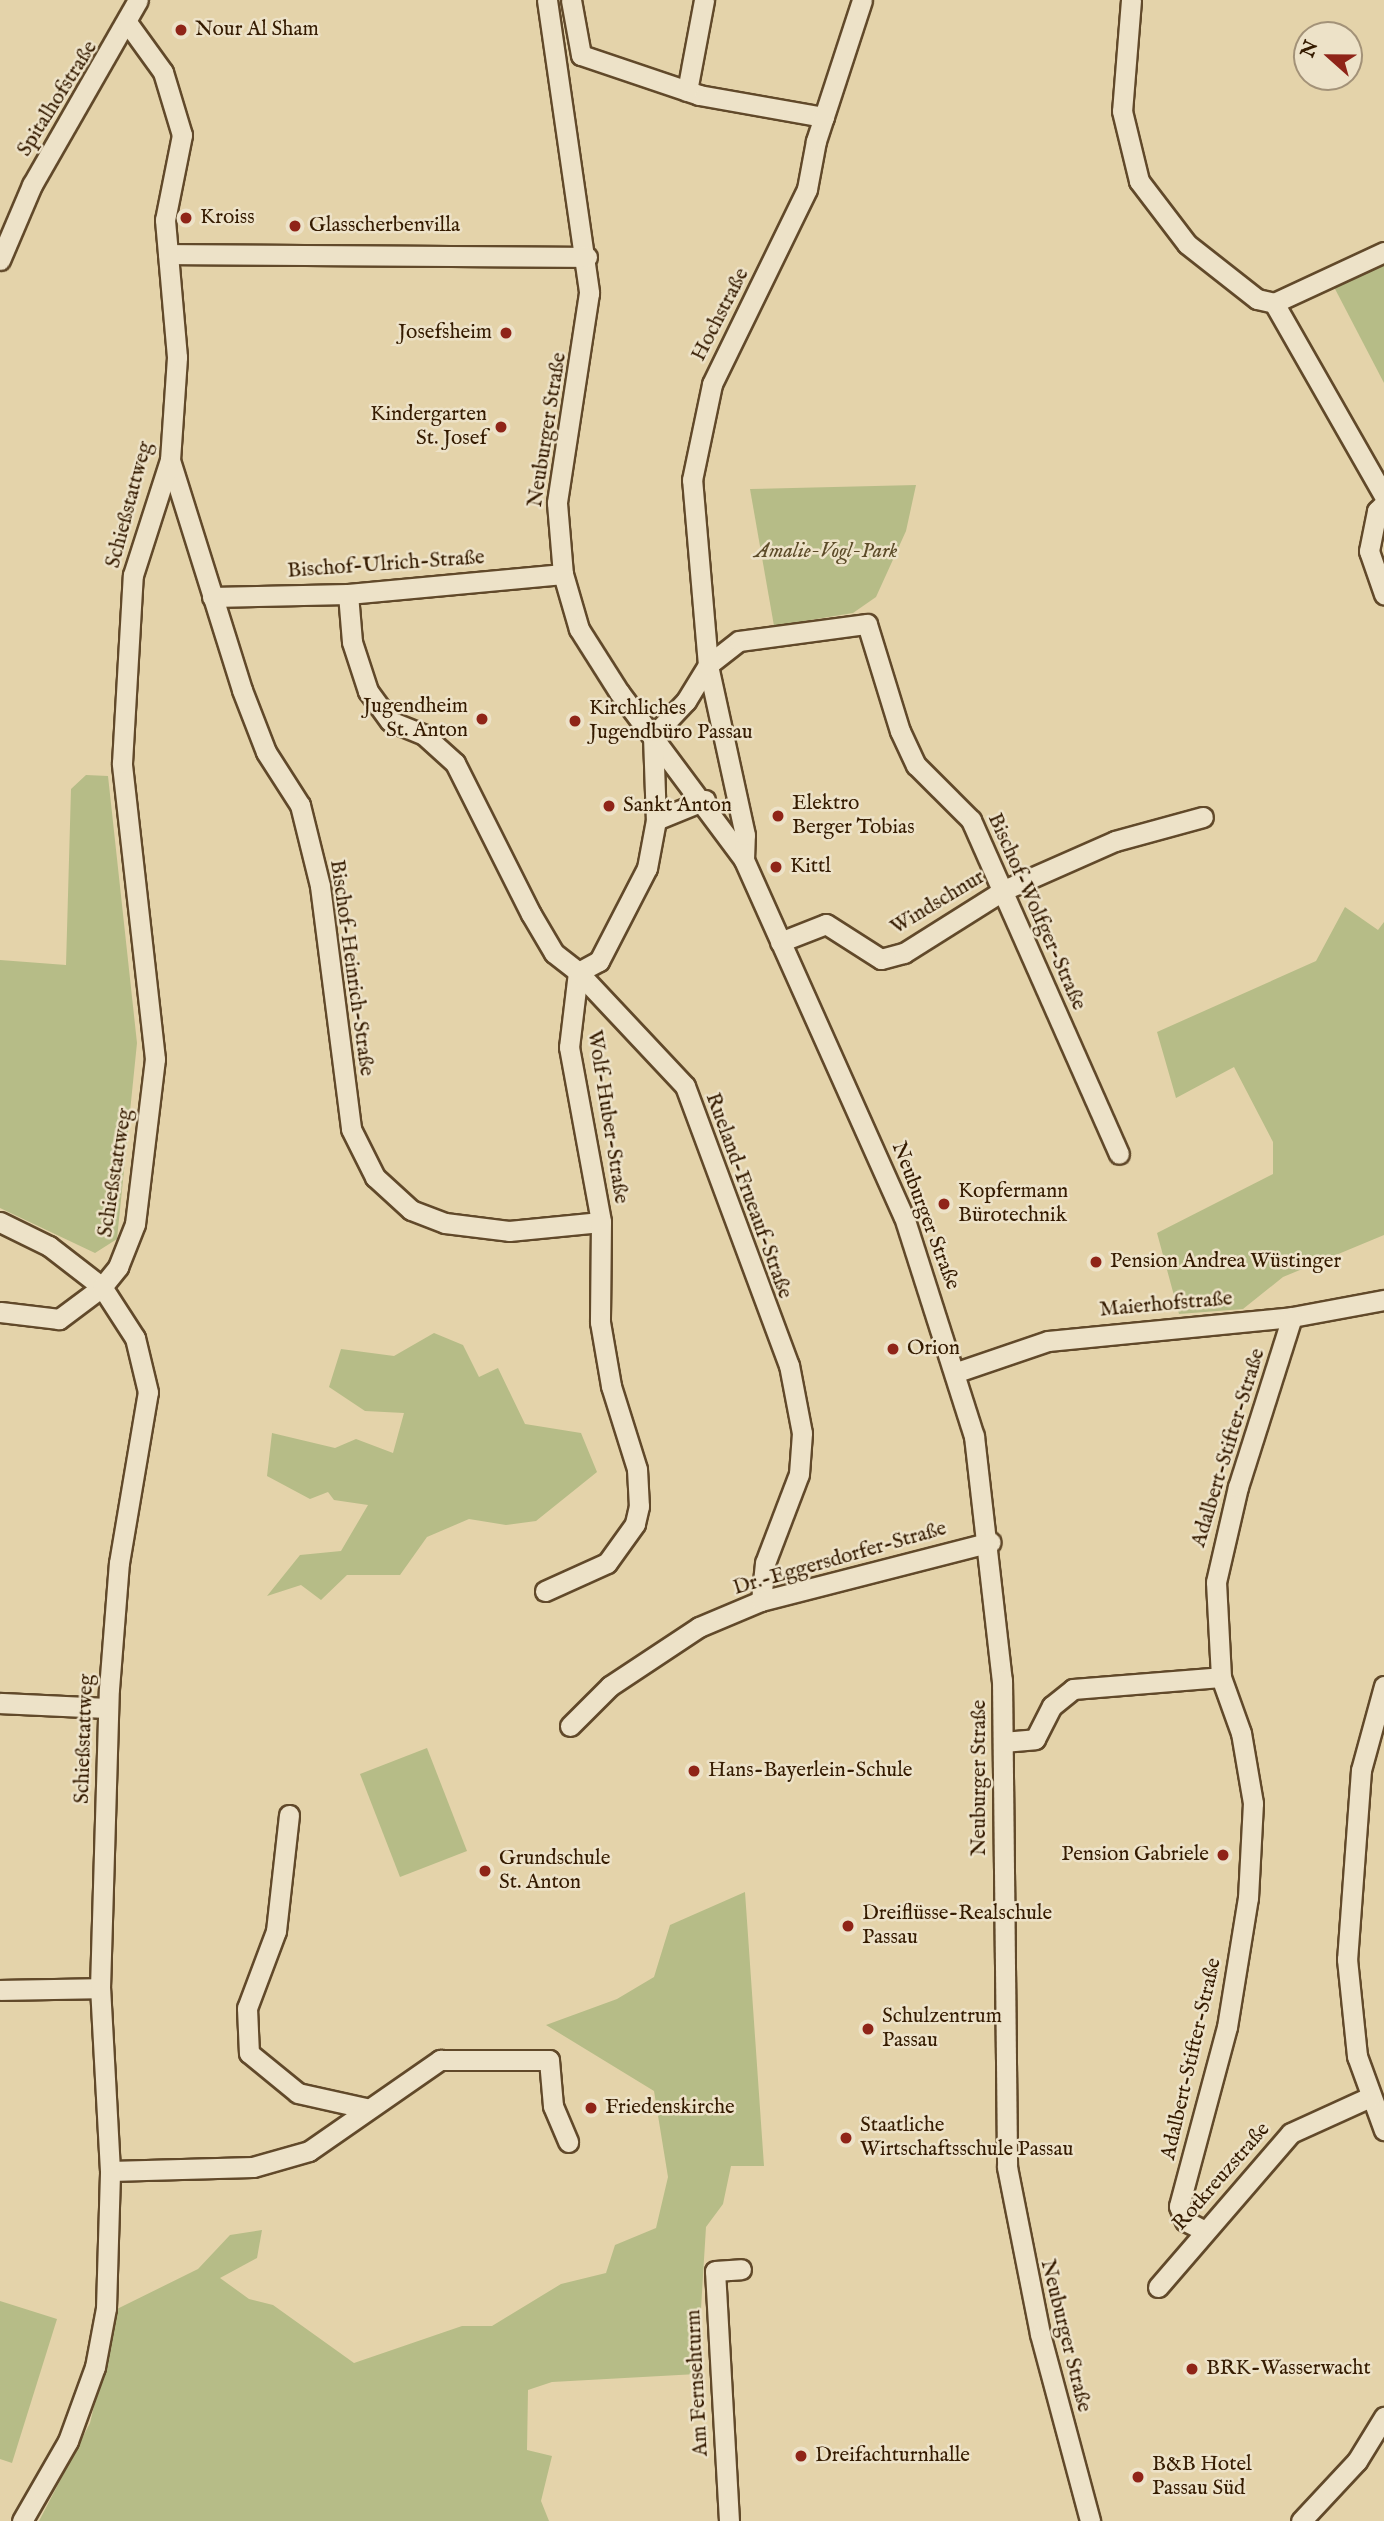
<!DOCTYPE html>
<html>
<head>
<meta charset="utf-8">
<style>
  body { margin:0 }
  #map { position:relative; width:1384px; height:2521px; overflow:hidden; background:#e4d3aa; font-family:"IM FELL English",serif }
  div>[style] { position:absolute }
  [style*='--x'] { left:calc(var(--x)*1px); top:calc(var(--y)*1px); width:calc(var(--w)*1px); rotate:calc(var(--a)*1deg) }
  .green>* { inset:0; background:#b6bc87 }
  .roads { filter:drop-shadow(2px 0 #61492a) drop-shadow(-2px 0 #61492a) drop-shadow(0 2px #61492a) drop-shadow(0 -2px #61492a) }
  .minor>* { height:19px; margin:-9.5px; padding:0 9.5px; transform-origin:9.5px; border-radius:9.5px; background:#ede2c8 }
  .dots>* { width:19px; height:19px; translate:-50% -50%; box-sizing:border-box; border:4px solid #ede2c8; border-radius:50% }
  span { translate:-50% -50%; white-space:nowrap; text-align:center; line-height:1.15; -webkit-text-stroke:5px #ede2c8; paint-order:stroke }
  .poi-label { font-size:21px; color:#351b00 }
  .left { translate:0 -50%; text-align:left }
  .right { translate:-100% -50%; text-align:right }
  .street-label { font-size:21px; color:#351b00 }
  .park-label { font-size:21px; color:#5c4b28; font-style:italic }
  .north { position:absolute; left:1293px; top:21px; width:70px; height:70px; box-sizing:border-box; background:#ede2c8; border:2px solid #a39278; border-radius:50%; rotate:291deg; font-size:19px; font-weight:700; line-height:28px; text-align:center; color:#351b00 }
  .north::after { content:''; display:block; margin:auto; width:24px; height:32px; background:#8f2418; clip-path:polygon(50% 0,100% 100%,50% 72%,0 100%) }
</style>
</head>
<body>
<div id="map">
  <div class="green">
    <i style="clip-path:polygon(1384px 265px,1384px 383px,1334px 287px)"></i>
    <i style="clip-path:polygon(916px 485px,906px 531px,876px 597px,853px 613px,774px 626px,750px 489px)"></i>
    <i style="clip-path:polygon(86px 775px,108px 776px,137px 1043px,117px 1239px,95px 1253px,0 1208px,0 960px,66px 965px,71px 789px)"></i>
    <i style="clip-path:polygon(1345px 907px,1378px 930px,1384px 922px,1384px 1235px,1283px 1277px,1243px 1309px,1179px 1314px,1157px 1233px,1273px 1174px,1273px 1142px,1234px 1067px,1176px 1098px,1157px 1032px,1316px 961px)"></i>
    <i style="clip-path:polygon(434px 1333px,463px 1345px,479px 1377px,498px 1368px,525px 1424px,581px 1433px,597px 1472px,536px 1521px,506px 1525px,469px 1519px,427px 1537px,400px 1575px,347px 1575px,321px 1600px,301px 1585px,267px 1596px,300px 1555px,341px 1551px,368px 1505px,334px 1500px,328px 1492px,310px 1499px,267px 1476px,272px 1433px,335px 1448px,356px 1439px,393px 1453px,404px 1413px,365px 1411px,329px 1387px,341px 1349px,394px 1356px)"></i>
    <i style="clip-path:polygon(427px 1748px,467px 1851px,400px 1877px,360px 1774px)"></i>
    <i style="clip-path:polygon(745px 1892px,764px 2166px,731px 2166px,723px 2204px,706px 2227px,697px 2374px,552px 2382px,528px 2390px,527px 2450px,552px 2456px,541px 2501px,549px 2521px,39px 2521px,90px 2423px,117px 2309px,198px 2269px,230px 2235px,262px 2230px,257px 2258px,220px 2278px,249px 2299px,273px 2305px,354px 2363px,462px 2326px,492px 2326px,561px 2284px,606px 2273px,615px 2245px,656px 2228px,668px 2177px,654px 2091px,546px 2025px,617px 1999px,654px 1977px,670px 1925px)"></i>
    <i style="clip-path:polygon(0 2301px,57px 2319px,12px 2463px,0 2459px)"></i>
  </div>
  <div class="roads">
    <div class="minor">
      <i style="--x:547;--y:0;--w:296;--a:81.8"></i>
      <i style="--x:589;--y:293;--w:212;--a:98.7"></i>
      <i style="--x:557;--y:503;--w:71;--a:85.2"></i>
      <i style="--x:563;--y:574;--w:57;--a:73.8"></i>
      <i style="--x:579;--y:629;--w:75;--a:57.6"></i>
      <i style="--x:619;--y:692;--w:209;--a:53.3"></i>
      <i style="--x:744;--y:860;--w:391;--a:65.9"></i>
      <i style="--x:904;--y:1217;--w:230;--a:72.3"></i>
      <i style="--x:974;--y:1436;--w:246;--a:83.5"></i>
      <i style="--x:1002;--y:1680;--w:487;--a:89.4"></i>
      <i style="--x:1007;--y:2167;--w:170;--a:78.8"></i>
      <i style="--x:1040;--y:2334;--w:194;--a:75"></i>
      <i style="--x:571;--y:0;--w:56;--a:79.7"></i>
      <i style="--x:581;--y:55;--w:125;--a:18.7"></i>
      <i style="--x:699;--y:95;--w:127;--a:10"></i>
      <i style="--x:1131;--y:0;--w:111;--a:94.6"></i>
      <i style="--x:1122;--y:111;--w:72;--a:76.3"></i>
      <i style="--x:1139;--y:181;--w:79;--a:52.7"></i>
      <i style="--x:1187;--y:244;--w:89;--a:38.2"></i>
      <i style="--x:1257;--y:299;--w:17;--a:13"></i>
      <i style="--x:1274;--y:303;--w:222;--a:60.3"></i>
      <i style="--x:687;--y:91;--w:93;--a:-79.4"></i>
      <i style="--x:168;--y:254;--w:419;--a:0.4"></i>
      <i style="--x:0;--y:260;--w:82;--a:-66.9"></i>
      <i style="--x:32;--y:185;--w:213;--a:-60.2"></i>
      <i style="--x:1274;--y:303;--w:121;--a:-24.9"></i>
      <i style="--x:170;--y:460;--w:241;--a:72.6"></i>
      <i style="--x:242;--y:690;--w:66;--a:68.8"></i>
      <i style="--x:266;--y:752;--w:63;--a:57.3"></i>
      <i style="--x:300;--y:805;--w:83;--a:76.1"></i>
      <i style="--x:320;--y:886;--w:245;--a:82.7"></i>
      <i style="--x:351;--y:1129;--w:54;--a:63.4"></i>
      <i style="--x:375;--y:1177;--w:49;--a:42.5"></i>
      <i style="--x:411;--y:1210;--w:36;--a:21"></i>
      <i style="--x:445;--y:1223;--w:64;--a:7.1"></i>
      <i style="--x:509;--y:1231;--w:92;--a:-5.6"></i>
      <i style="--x:1384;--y:504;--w:10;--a:135"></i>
      <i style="--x:1377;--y:511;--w:41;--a:101.3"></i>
      <i style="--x:1369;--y:551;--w:46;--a:70.8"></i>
      <i style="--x:348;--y:594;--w:48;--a:85.2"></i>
      <i style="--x:352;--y:642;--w:52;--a:71.9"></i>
      <i style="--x:368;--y:691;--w:37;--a:54"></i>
      <i style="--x:390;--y:721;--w:37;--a:22"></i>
      <i style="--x:424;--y:735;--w:42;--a:42.1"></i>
      <i style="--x:455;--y:763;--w:169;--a:63.3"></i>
      <i style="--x:531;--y:914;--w:45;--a:59.5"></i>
      <i style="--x:554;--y:953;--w:31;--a:38"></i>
      <i style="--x:578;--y:972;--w:76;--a:96.8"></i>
      <i style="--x:569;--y:1047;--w:178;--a:79.6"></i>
      <i style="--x:601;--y:1222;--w:100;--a:90.6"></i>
      <i style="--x:600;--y:1322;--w:65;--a:80.2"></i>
      <i style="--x:611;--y:1386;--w:87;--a:72.6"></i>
      <i style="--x:637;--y:1469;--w:37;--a:87"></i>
      <i style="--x:639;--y:1506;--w:18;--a:103"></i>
      <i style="--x:635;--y:1524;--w:48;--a:125.7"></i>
      <i style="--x:607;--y:1563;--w:68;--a:155.7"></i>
      <i style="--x:212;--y:597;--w:136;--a:-1.3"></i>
      <i style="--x:348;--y:594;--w:216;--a:-5.3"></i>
      <i style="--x:653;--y:736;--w:84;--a:88"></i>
      <i style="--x:656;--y:820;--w:49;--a:100.6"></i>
      <i style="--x:647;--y:868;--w:105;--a:117.3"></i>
      <i style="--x:599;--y:961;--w:24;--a:152"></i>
      <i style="--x:578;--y:972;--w:156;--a:46.8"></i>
      <i style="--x:685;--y:1086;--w:298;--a:69.6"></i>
      <i style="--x:789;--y:1365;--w:69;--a:79.2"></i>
      <i style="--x:802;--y:1433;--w:41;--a:94.2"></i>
      <i style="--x:799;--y:1474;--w:95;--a:110.9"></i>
      <i style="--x:765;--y:1563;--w:38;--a:96"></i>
      <i style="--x:653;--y:736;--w:48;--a:-46.7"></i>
      <i style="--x:686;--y:701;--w:42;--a:-58.6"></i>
      <i style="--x:708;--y:665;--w:39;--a:-38"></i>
      <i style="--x:739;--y:641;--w:129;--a:-7.6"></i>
      <i style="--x:867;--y:624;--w:112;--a:72.9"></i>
      <i style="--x:900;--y:731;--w:38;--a:65"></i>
      <i style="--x:916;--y:765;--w:78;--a:45"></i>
      <i style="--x:971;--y:820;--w:365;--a:66.1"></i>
      <i style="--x:656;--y:820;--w:53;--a:-22.2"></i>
      <i style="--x:744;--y:860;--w:25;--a:-88"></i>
      <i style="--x:745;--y:835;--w:174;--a:-102.3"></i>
      <i style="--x:708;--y:665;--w:186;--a:-94.9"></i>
      <i style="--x:692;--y:480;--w:98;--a:-78.2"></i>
      <i style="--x:712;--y:384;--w:217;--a:-64"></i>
      <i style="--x:807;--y:189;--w:49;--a:-79.4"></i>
      <i style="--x:816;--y:141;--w:148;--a:-71.9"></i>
      <i style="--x:780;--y:942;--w:49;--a:-21.4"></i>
      <i style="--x:826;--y:924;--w:65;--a:32.5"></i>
      <i style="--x:881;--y:959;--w:24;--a:-15"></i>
      <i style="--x:904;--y:953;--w:118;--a:-32.2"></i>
      <i style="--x:1004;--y:890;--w:121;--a:-23.8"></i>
      <i style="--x:1115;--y:841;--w:91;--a:-15.3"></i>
      <i style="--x:0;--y:1222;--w:55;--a:26.1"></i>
      <i style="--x:49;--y:1246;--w:67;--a:37.7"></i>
      <i style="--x:102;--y:1287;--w:54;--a:143.3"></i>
      <i style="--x:59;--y:1319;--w:59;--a:-173.2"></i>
      <i style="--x:957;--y:1372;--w:96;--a:-18.8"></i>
      <i style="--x:1048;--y:1341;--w:245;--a:-5.6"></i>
      <i style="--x:1292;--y:1317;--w:94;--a:-10.5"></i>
      <i style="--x:1384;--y:1686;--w:87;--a:105.3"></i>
      <i style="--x:1361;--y:1770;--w:190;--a:94.2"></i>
      <i style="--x:1347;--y:1959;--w:98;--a:84.1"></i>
      <i style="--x:1357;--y:2056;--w:79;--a:70"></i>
      <i style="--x:0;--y:1703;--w:108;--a:2.7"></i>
      <i style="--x:570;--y:1726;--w:57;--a:-45"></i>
      <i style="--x:610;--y:1686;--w:107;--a:-33.5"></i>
      <i style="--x:699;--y:1627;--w:67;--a:-22.8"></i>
      <i style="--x:761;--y:1601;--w:237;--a:-14.4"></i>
      <i style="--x:1003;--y:1742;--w:32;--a:-5"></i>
      <i style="--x:1035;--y:1739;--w:37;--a:-63"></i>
      <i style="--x:1052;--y:1706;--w:27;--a:-39"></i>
      <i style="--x:1073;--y:1689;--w:148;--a:-4.6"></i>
      <i style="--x:289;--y:1815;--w:117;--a:96.4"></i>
      <i style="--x:276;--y:1931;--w:82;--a:110.6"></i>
      <i style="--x:247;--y:2008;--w:45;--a:87.5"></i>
      <i style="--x:249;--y:2053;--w:63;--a:39.2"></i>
      <i style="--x:298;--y:2093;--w:69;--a:12.6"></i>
      <i style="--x:0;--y:1990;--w:100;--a:-1.1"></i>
      <i style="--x:110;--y:2171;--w:143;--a:-1.6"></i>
      <i style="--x:253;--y:2167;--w:58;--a:-15.9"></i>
      <i style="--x:309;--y:2151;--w:160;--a:-34.8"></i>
      <i style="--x:440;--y:2060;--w:109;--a:0"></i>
      <i style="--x:549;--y:2060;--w:46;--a:85"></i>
      <i style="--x:553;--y:2106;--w:39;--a:67"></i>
      <i style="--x:1205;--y:2231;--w:22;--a:-153"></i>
      <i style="--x:1185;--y:2221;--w:16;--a:-112"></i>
      <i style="--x:1179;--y:2206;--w:185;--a:-75"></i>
      <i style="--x:1227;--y:2027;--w:131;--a:-80.8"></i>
      <i style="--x:1248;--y:1898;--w:95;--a:-87"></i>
      <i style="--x:1253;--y:1803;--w:71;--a:-99.7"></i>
      <i style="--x:1241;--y:1733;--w:59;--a:-109.7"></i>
      <i style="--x:1221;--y:1677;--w:95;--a:-93"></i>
      <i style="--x:1216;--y:1582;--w:98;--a:-77"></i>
      <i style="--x:1238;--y:1487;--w:178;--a:-72.4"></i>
      <i style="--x:1158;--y:2287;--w:203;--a:-49.2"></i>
      <i style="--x:1291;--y:2133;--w:87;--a:-24.5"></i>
      <i style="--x:22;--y:2521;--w:92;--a:-60.1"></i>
      <i style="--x:68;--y:2441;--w:79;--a:-70"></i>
      <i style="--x:95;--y:2367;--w:60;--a:-79.4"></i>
      <i style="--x:106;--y:2308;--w:137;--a:-88.3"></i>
      <i style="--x:110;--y:2171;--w:183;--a:-93.1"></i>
      <i style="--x:100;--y:1988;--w:299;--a:-88.3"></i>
      <i style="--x:109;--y:1689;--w:126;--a:-85.5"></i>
      <i style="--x:119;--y:1563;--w:173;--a:-80.4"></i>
      <i style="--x:148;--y:1392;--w:56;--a:-103.5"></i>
      <i style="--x:135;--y:1338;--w:61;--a:-122.9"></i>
      <i style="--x:102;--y:1287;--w:26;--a:-51"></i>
      <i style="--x:118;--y:1267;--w:46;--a:-68.4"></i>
      <i style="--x:135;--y:1224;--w:166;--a:-83.1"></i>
      <i style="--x:155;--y:1059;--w:298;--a:-96.4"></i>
      <i style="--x:122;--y:763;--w:188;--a:-86.7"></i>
      <i style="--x:133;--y:575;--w:121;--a:-72.2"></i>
      <i style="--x:170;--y:460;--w:103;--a:-86.1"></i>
      <i style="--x:177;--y:357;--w:138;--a:-95"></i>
      <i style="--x:165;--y:220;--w:87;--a:-78.7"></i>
      <i style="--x:182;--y:135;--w:66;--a:-106.8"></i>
      <i style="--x:163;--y:72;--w:58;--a:-125.9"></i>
      <i style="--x:729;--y:2521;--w:250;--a:-93.2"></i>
      <i style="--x:715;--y:2271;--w:26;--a:-4"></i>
      <i style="--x:1301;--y:2521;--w:82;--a:-47"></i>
      <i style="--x:1357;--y:2461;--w:52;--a:-58.5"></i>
    </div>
  </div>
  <div class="dots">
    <i style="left:181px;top:30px;background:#8f2418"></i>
    <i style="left:186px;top:218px;background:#8f2418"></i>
    <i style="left:295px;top:226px;background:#8f2418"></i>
    <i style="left:506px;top:333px;background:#8f2418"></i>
    <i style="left:501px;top:427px;background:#8f2418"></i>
    <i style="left:482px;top:719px;background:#8f2418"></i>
    <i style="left:575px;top:721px;background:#8f2418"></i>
    <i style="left:609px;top:806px;background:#8f2418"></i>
    <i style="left:778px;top:816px;background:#8f2418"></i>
    <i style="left:776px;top:867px;background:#8f2418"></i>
    <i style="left:944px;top:1204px;background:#8f2418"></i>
    <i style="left:1096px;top:1262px;background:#8f2418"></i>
    <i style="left:893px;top:1349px;background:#8f2418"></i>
    <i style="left:694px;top:1771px;background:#8f2418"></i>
    <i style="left:1223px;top:1855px;background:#8f2418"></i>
    <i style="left:485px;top:1871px;background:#8f2418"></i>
    <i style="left:848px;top:1926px;background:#8f2418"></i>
    <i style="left:868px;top:2029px;background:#8f2418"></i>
    <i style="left:591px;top:2108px;background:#8f2418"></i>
    <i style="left:846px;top:2138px;background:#8f2418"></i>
    <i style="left:1192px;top:2369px;background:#8f2418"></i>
    <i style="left:801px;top:2456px;background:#8f2418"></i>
    <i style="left:1138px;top:2477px;background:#8f2418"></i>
  </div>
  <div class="poi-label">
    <span class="left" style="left:195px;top:30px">Nour Al Sham</span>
    <span class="left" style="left:200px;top:218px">Kroiss</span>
    <span class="left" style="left:309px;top:226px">Glasscherbenvilla</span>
    <span class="right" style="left:492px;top:333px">Josefsheim</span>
    <span class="right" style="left:487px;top:427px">Kindergarten<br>St. Josef</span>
    <span class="right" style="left:468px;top:719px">Jugendheim<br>St. Anton</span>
    <span class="left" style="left:589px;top:721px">Kirchliches<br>Jugendbüro Passau</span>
    <span class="left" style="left:792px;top:816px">Elektro<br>Berger Tobias</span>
    <span class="left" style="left:623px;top:806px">Sankt Anton</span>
    <span class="left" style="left:790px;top:867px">Kittl</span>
    <span class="left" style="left:958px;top:1204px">Kopfermann<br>Bürotechnik</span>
    <span class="left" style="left:1110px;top:1262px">Pension Andrea Wüstinger</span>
    <span class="left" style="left:907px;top:1349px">Orion</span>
    <span class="left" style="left:708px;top:1771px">Hans-Bayerlein-Schule</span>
    <span class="right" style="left:1209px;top:1855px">Pension Gabriele</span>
    <span class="left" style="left:499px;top:1871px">Grundschule<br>St. Anton</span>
    <span class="left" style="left:862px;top:1926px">Dreiflüsse-Realschule<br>Passau</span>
    <span class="left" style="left:882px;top:2029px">Schulzentrum<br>Passau</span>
    <span class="left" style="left:605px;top:2108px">Friedenskirche</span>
    <span class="left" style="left:860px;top:2138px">Staatliche<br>Wirtschaftsschule Passau</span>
    <span class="left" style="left:1206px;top:2369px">BRK-Wasserwacht</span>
    <span class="left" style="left:815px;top:2456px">Dreifachturnhalle</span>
    <span class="left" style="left:1152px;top:2477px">B&amp;B Hotel<br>Passau Süd</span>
  </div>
  <div class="street-label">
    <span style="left:58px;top:99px;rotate:-58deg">Spitalhofstraße</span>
    <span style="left:721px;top:315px;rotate:-63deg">Hochstraße</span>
    <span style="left:548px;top:430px;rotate:-81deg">Neuburger Straße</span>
    <span style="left:130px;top:505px;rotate:-75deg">Schießstattweg</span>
    <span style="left:386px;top:565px;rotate:-4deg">Bischof-Ulrich-Straße</span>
    <span style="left:938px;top:903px;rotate:-31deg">Windschnur</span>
    <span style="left:1036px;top:912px;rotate:66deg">Bischof-Wolfger-Straße</span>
    <span style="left:351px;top:968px;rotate:82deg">Bischof-Heinrich-Straße</span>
    <span style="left:607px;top:1117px;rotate:81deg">Wolf-Huber-Straße</span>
    <span style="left:116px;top:1173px;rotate:-81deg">Schießstattweg</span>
    <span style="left:748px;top:1196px;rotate:70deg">Rueland-Frueauf-Straße</span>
    <span style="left:925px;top:1216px;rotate:69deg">Neuburger Straße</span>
    <span style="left:1166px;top:1305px;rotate:-5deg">Maierhofstraße</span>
    <span style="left:1229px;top:1448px;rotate:-73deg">Adalbert-Stifter-Straße</span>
    <span style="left:840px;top:1559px;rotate:-16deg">Dr.-Eggersdorfer-Straße</span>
    <span style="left:85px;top:1739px;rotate:-88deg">Schießstattweg</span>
    <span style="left:980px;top:1778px;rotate:-90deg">Neuburger Straße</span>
    <span style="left:1192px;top:2059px;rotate:-77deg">Adalbert-Stifter-Straße</span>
    <span style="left:1222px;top:2177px;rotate:-49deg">Rotkreuzstraße</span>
    <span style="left:1065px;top:2336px;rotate:76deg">Neuburger Straße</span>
    <span style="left:698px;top:2383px;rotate:-93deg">Am Fernsehturm</span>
  </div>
  <div class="park-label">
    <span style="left:826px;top:552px">Amalie-Vogl-Park</span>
  </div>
  <div class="north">N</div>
</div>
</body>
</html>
